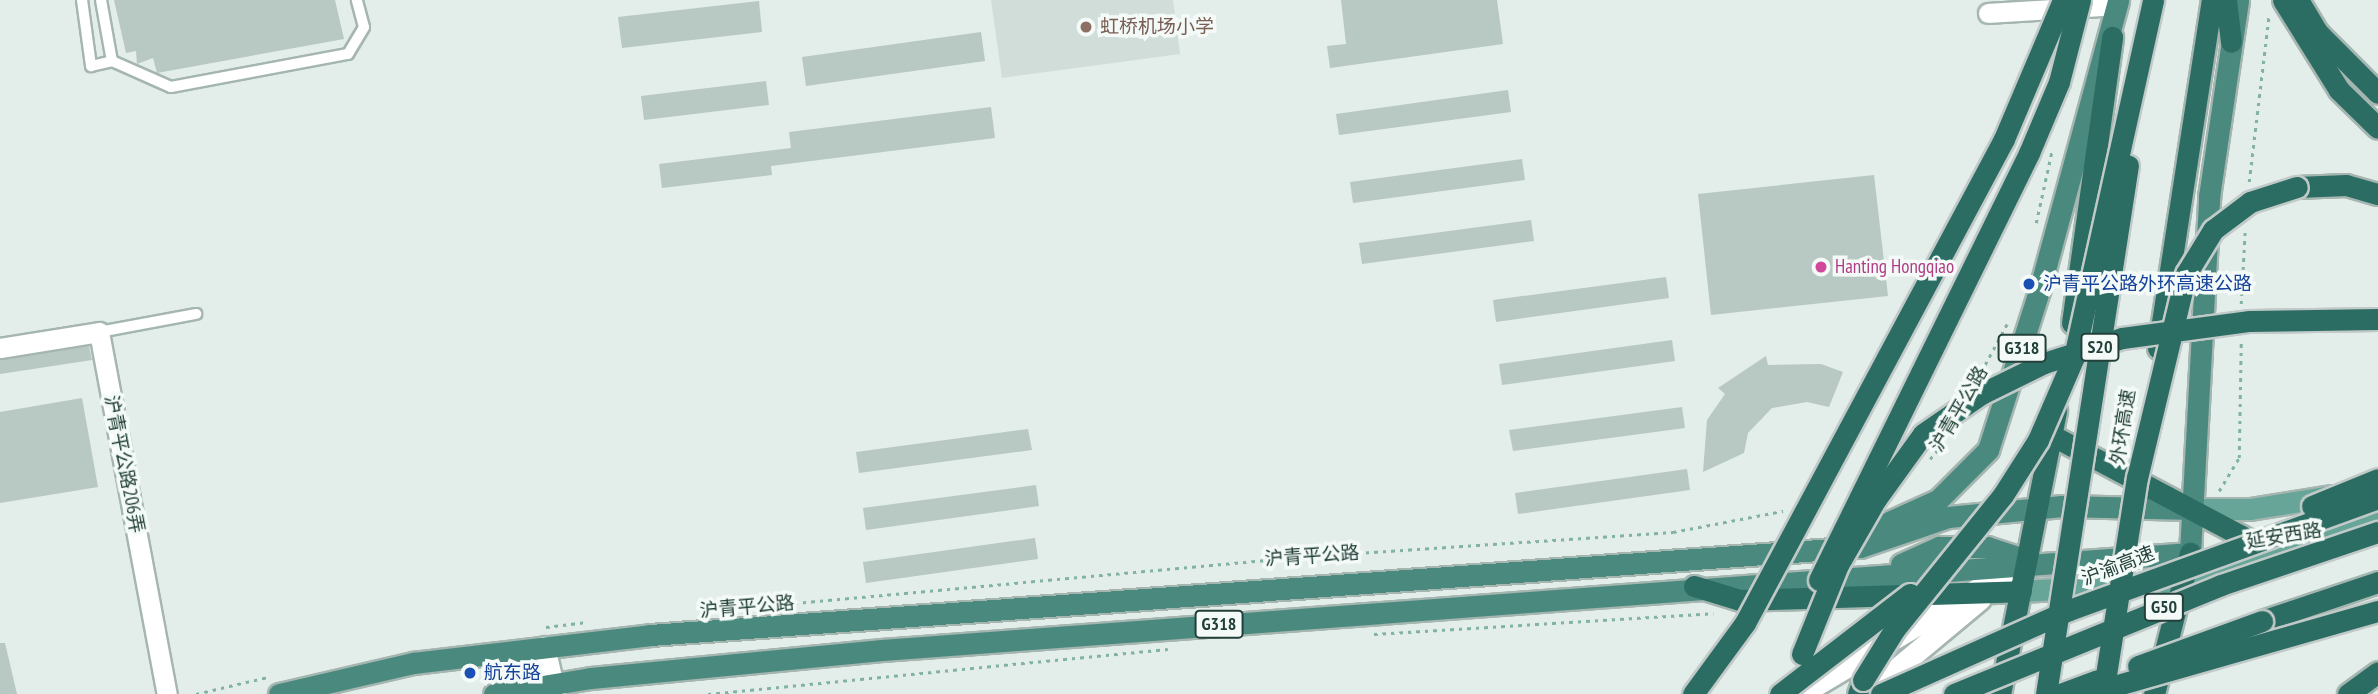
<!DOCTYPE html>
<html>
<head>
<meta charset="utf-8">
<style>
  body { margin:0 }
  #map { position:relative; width:2378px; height:694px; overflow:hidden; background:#e3ede9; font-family:"PT Sans Narrow","Noto Sans SC",sans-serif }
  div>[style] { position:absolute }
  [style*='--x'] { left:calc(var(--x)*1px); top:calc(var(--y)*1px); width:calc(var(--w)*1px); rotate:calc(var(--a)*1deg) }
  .built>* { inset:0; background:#d1ddd8 }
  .building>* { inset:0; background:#b8c8c2 }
  .path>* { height:2.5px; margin-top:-1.25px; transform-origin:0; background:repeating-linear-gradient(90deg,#82b2a5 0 3.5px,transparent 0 8.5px) }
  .roads { filter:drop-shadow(2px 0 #a5b6b1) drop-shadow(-2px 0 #a5b6b1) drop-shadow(0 2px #a5b6b1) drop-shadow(0 -2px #a5b6b1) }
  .service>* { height:10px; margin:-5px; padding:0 5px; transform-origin:5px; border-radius:5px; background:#fff }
  .minor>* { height:19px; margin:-9.5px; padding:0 9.5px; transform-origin:9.5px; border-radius:9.5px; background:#fff }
  .tertiary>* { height:21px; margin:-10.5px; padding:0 10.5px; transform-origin:10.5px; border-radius:10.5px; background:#fff }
  .primary>* { height:21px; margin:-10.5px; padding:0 10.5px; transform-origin:10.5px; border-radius:10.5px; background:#66a598 }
  .trunk>* { height:21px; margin:-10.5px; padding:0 10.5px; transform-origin:10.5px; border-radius:10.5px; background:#49897e }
  .motorway>* { height:21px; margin:-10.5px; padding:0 10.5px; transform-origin:10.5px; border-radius:10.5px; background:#2c6d63 }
  .bridges { filter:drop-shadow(2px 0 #c1cac8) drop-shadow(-2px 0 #c1cac8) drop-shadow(0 2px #c1cac8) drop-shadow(0 -2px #c1cac8) }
  .motorway-bridge>* { height:21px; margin:-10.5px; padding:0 10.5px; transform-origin:10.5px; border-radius:10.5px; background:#2c6d63 }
  .dots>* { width:19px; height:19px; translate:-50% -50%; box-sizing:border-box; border:4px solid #f4faf7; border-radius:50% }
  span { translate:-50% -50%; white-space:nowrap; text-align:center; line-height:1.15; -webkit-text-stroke:7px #f4faf7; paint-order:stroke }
  .shield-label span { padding:2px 5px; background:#f4faf7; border:2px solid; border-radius:5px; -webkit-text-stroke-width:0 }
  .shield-label { font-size:18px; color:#224039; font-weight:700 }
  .education-label { font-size:19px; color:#785e54 }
  .left { translate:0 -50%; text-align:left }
  .hotel-label { font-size:19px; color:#b23c85 }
  .transit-label { font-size:19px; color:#164399 }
  .street-label { font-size:19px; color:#224039 }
</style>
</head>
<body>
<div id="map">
  <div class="built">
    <i style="clip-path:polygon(991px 0,1173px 0,1180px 54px,1002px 78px)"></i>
  </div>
  <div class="building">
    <i style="clip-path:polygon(114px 0,335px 0,344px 39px,157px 73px,153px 58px,137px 64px,136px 51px,126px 53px)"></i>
    <i style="clip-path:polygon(1341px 0,1497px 0,1503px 44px,1330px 68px,1327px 46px,1346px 44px)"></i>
    <i style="clip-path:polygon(759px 1px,762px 32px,622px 48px,618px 17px)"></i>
    <i style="clip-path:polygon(981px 32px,985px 61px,806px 86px,802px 57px)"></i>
    <i style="clip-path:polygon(766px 81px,769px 105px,644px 120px,641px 96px)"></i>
    <i style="clip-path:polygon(1508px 90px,1511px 112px,1339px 135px,1336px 114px)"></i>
    <i style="clip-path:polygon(991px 107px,995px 138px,771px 166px,772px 175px,662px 188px,659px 164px,791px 148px,789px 132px)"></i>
    <i style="clip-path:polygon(1522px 159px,1525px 180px,1353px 203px,1350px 182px)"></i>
    <i style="clip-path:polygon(1874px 175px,1888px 296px,1711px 315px,1698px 194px)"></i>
    <i style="clip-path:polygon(1531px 220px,1534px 241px,1362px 264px,1359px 243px)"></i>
    <i style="clip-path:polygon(1666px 277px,1669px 298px,1496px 322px,1493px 300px)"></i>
    <i style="clip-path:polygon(1672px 340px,1675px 361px,1502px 385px,1499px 364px)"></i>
    <i style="clip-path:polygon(89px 346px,92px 360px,0 374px,0 360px)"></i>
    <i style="clip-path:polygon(1766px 356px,1768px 365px,1821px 364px,1843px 372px,1829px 407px,1807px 402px,1772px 408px,1748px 433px,1744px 453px,1703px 472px,1707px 420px,1725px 394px,1718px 388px)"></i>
    <i style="clip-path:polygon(82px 398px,98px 487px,0 503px,0 412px)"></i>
    <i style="clip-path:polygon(1682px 407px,1685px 428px,1513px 451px,1509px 430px)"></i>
    <i style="clip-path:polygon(1028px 429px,1032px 450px,859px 473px,856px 452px)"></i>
    <i style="clip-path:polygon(1687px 469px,1690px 490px,1518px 514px,1515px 493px)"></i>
    <i style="clip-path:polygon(1036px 485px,1039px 506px,866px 530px,863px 508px)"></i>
    <i style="clip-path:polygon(1035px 538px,1038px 559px,866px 583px,863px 562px)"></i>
    <i style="clip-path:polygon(0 643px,5px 643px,17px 694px,0 694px)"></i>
  </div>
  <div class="path">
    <i style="--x:2249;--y:182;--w:169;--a:-83.2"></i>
    <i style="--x:2036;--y:223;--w:75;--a:-77.6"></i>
    <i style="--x:2241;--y:304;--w:74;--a:-86.9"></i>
    <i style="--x:1981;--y:372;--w:57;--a:-61.6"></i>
    <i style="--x:1930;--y:459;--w:17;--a:-50"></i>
    <i style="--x:2219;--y:491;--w:39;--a:-59"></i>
    <i style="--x:2239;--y:458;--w:116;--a:-89"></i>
    <i style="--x:752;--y:607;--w:548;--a:-5.23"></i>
    <i style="--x:1298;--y:557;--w:376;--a:-3.8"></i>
    <i style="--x:1673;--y:532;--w:112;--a:-10.8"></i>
    <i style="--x:546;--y:627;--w:39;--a:-7"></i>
    <i style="--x:1374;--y:634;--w:340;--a:-3.5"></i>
    <i style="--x:196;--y:694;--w:74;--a:-13.3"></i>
    <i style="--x:708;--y:694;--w:462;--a:-5.6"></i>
  </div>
  <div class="roads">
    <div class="service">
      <i style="--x:82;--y:0;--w:67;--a:82.2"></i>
      <i style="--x:91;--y:66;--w:22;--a:-13"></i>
      <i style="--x:112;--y:61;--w:64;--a:23.8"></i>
      <i style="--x:171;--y:87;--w:180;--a:-10.6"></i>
      <i style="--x:348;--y:54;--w:31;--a:-59"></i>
      <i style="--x:364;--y:27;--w:28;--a:-105"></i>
      <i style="--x:101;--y:0;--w:62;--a:79.8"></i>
      <i style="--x:99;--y:332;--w:99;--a:-10.5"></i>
    </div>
    <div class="minor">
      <i style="--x:1988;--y:13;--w:129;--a:-3.5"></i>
      <i style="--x:0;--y:348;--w:100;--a:-9.2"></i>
      <i style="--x:99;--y:332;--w:368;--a:79.4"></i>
    </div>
    <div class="tertiary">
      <i style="--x:544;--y:647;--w:48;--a:76.8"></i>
      <i style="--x:1801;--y:694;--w:256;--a:-30.8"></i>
      <i style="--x:1866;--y:694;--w:148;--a:-39.8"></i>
    </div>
    <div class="primary">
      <i style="--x:2193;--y:509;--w:57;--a:0"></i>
      <i style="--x:2250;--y:509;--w:82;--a:-9.1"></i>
      <i style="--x:2342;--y:527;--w:36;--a:-9"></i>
      <i style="--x:2166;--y:583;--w:197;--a:-17.1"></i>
      <i style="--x:2021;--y:591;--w:109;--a:-3.2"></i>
    </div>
    <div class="trunk">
      <i style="--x:1860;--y:535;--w:85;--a:-24.2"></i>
      <i style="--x:1938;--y:500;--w:71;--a:-45"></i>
      <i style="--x:1988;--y:450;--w:170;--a:-72.2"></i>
      <i style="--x:2040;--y:288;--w:298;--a:-74.8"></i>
      <i style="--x:1901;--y:564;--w:42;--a:-24.1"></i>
      <i style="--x:1939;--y:547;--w:48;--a:0"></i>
      <i style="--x:1987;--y:547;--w:33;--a:18"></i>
      <i style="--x:279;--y:694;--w:138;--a:-13"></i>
      <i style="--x:413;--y:663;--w:239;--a:-6.7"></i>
      <i style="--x:650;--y:635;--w:1213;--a:-4.16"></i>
      <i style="--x:1860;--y:547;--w:93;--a:-18.8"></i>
      <i style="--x:1948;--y:517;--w:115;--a:-5.5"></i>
      <i style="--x:2062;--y:506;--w:131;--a:1.3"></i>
      <i style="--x:494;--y:694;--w:98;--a:-9.4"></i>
      <i style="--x:591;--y:678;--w:292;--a:-5.5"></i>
      <i style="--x:882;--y:650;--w:1312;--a:-4.24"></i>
      <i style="--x:2190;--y:553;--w:357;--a:-86.9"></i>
      <i style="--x:2209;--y:197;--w:199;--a:-81.6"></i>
    </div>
    <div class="motorway">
      <i style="--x:2226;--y:0;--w:42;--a:83.2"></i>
      <i style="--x:2283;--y:0;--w:106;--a:58.1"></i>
      <i style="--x:2339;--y:90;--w:54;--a:44.3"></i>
      <i style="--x:2298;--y:0;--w:37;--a:59"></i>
      <i style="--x:2317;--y:32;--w:86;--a:45"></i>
      <i style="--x:2297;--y:187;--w:49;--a:-2.3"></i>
      <i style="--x:2346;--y:185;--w:33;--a:16"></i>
      <i style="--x:2072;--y:323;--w:289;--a:-82"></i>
      <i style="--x:2158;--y:348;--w:352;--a:-81.2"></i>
      <i style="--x:2051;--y:435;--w:226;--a:27.9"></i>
      <i style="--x:1694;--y:586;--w:48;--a:16.9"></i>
      <i style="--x:1740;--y:600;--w:281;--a:-1.8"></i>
      <i style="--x:2262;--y:621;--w:122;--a:-18.6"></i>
      <i style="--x:1858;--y:694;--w:15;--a:-70"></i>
      <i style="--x:2000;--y:694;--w:289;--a:-78.8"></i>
      <i style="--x:2154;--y:694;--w:146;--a:-75.7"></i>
      <i style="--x:2348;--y:694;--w:37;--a:-36"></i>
    </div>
  </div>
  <div class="bridges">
    <div class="motorway-bridge">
      <i style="--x:2312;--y:506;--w:71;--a:-22.2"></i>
      <i style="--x:1819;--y:580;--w:476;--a:-63.8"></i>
      <i style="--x:2029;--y:153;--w:77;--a:-67.1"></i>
      <i style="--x:2059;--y:82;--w:85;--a:-75.6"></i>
      <i style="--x:1802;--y:654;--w:96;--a:-68"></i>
      <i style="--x:1838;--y:565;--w:76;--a:-60.1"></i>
      <i style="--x:1876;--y:499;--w:80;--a:-54.1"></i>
      <i style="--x:1923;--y:434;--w:70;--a:-34.6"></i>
      <i style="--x:1981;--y:394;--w:70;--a:-26.2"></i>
      <i style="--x:2044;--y:363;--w:82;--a:-17.8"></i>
      <i style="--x:2122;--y:338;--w:129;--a:-7.6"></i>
      <i style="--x:2250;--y:321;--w:128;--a:-0.9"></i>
      <i style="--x:2138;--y:666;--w:132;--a:-19.9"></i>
      <i style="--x:1863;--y:680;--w:59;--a:-58.2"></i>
      <i style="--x:1894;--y:630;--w:174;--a:-51.1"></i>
      <i style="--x:2003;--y:495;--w:65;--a:-57.5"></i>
      <i style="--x:2038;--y:440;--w:90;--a:-66.6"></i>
      <i style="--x:2074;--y:357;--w:366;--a:-77.5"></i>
      <i style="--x:1693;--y:694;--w:88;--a:-53.8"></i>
      <i style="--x:1745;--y:623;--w:549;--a:-61.85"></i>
      <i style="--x:2004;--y:139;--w:151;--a:-67"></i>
      <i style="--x:1780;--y:694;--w:164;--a:-37.6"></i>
      <i style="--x:1881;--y:694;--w:206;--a:-24.1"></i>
      <i style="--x:2069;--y:610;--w:329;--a:-19.9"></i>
      <i style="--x:1954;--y:694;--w:288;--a:-22.2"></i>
      <i style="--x:2221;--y:585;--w:166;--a:-18.7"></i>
      <i style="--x:2046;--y:694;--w:535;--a:-81.19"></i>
      <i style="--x:2060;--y:694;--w:40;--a:-20.2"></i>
      <i style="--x:2086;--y:694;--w:304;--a:-15.9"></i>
      <i style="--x:2103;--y:694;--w:219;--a:-81.1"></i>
      <i style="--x:2137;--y:478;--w:210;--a:-76.5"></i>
      <i style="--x:2186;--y:274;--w:52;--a:-58.5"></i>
      <i style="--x:2213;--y:230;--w:46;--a:-37.1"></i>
      <i style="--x:2250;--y:202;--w:49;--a:-17.7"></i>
    </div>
  </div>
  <div class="dots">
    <i style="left:1086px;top:27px;background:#8d6e63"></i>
    <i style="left:1821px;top:267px;background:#d1479c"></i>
    <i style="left:2029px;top:284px;background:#1a4fb4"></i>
    <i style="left:470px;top:673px;background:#1a4fb4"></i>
  </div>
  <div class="shield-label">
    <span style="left:2100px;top:347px">S20</span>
    <span style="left:2022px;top:348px">G318</span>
    <span style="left:2164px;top:607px">G50</span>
    <span style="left:1219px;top:624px">G318</span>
  </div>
  <div class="education-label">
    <span class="left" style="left:1100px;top:27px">虹桥机场小学</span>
  </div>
  <div class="hotel-label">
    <span class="left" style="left:1835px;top:267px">Hanting Hongqiao</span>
  </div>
  <div class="transit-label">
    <span class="left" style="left:2043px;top:284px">沪青平公路外环高速公路</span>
    <span class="left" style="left:484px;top:673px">航东路</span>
  </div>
  <div class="street-label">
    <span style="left:1959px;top:409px;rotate:-60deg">沪青平公路</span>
    <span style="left:2123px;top:427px;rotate:-81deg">外环高速</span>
    <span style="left:124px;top:464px;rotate:79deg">沪青平公路206弄</span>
    <span style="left:2284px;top:536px;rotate:-9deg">延安西路</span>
    <span style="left:1312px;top:556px;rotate:-4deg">沪青平公路</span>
    <span style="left:2118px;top:566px;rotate:-21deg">沪渝高速</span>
    <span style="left:747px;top:607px;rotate:-5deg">沪青平公路</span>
  </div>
</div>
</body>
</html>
